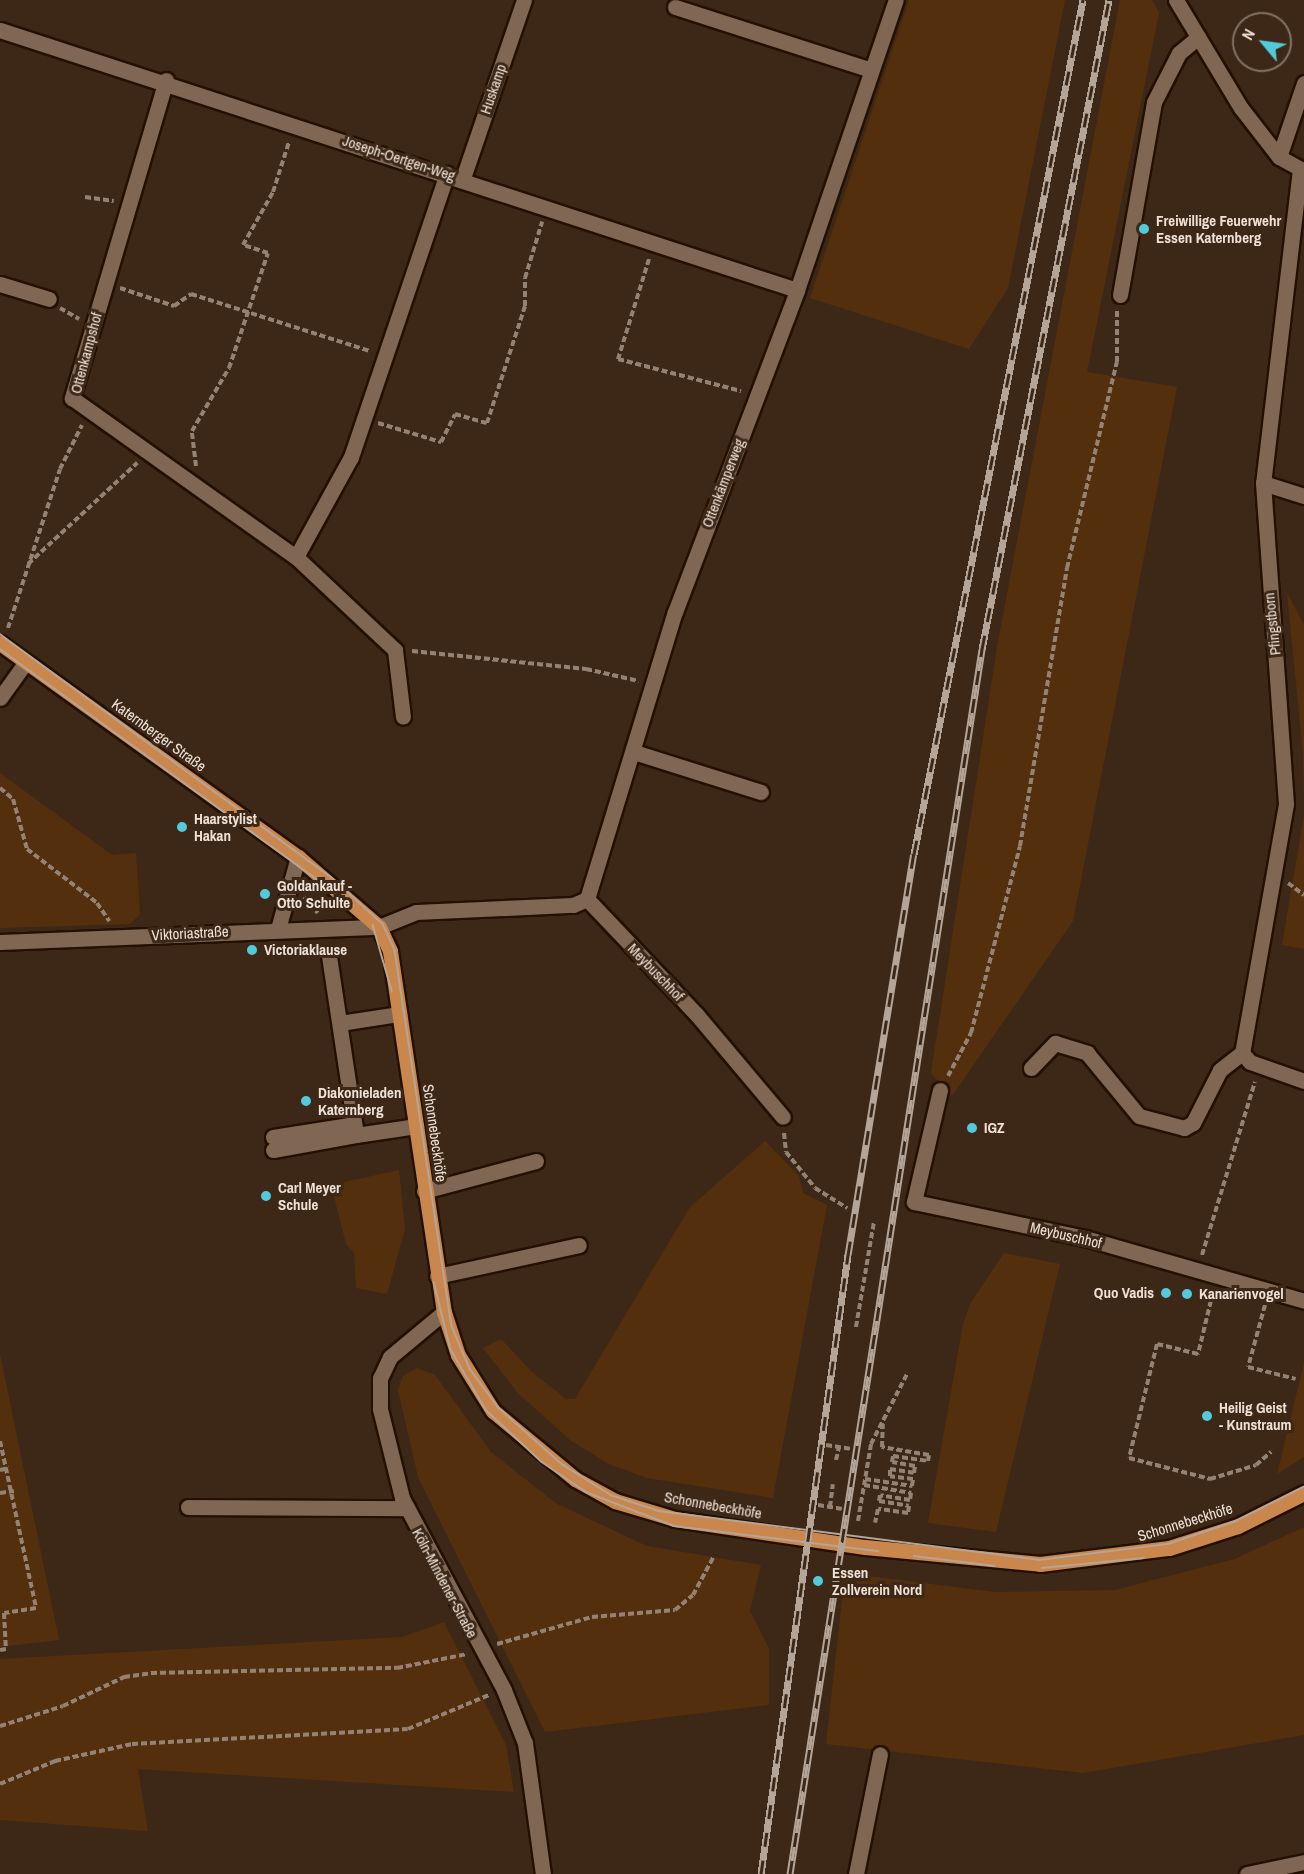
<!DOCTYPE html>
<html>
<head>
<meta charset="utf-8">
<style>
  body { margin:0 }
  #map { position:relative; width:1304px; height:1874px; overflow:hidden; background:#3d2817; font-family:"Archivo Narrow",sans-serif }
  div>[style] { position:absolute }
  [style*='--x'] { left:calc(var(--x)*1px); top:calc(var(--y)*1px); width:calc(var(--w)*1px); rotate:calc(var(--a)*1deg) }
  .green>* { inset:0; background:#542f0e }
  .path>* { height:4px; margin-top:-2px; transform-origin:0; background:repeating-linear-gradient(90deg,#948375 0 6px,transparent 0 9px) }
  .roads { filter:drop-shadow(2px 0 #231002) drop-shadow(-2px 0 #231002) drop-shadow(0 2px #231002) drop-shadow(0 -2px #231002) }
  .minor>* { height:15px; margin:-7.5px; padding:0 7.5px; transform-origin:7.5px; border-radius:7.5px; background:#7f6754 }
  .major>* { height:15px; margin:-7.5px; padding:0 7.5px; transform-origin:7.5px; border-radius:7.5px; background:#ca874d }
  .tram>* { height:1.5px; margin:-0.75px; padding:0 0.75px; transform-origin:0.75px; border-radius:0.75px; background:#b5a598 }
  .rail>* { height:7px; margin-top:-3.5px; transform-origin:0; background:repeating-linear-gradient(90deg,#3d2817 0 14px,#b5a598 0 28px); box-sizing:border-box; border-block:2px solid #b5a598 }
  .dots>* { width:16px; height:16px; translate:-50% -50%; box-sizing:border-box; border:3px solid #3d2817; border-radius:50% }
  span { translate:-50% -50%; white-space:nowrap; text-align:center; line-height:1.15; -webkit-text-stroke:6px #3d2817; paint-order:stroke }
  .street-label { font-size:15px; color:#efe1d6 }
  .poi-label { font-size:15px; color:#efe1d6; font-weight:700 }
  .left { translate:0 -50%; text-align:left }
  .right { translate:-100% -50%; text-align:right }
  .north { position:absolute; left:1232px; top:12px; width:60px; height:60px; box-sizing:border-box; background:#3d2817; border:2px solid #847263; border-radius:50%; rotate:299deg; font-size:16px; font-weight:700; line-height:24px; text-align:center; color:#efe1d6 }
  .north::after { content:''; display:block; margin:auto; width:21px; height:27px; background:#53cadc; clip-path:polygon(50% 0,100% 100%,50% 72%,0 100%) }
</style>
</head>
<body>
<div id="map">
  <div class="green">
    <i style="clip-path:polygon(909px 0,1065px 0,1008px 288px,969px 349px,810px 298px)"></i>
    <i style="clip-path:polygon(1120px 0,1152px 0,1159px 13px,1087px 372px,1177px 387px,1073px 921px,952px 1096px,931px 1073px,998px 641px)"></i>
    <i style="clip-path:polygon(1287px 593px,1304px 625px,1304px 805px,1303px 754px)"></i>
    <i style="clip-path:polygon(0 773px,112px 855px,136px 853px,140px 914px,130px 924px,0 928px)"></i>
    <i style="clip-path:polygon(1304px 815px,1304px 949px,1282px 945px)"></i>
    <i style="clip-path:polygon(765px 1141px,799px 1176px,803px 1193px,827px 1205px,773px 1498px,647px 1478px,609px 1464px,570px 1440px,517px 1392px,483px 1348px,501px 1339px,532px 1372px,566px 1399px,575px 1399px,690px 1207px)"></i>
    <i style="clip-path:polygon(399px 1170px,405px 1229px,387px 1294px,356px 1288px,354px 1253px,346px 1244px,331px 1185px)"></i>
    <i style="clip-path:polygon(1004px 1253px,1060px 1264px,996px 1532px,928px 1523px,963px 1324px,970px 1304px)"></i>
    <i style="clip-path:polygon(0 1354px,59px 1640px,0 1647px)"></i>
    <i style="clip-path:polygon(1304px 1363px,1304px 1457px,1277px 1474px)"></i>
    <i style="clip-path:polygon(417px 1368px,435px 1375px,491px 1452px,557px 1504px,647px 1546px,761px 1565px,750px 1611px,769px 1649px,769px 1705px,545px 1732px,418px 1477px,398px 1390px,403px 1376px)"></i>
    <i style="clip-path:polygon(1304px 1527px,1304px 1735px,1083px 1773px,826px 1744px,845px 1573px,994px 1592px,1115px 1590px,1235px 1559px)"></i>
    <i style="clip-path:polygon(444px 1622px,506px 1745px,514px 1792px,138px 1769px,148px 1831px,0 1820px,0 1659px,402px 1637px)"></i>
  </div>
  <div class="path">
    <i style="--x:85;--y:197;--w:29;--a:8"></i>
    <i style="--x:649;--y:259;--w:105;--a:107.2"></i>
    <i style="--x:618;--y:359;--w:127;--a:14.6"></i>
    <i style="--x:120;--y:288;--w:57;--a:18.4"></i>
    <i style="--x:174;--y:306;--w:21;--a:-35"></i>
    <i style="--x:191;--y:294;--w:188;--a:17.7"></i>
    <i style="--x:60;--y:308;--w:22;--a:30"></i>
    <i style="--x:378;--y:423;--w:66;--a:16.8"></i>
    <i style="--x:441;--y:442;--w:31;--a:-63"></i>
    <i style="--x:455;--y:414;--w:33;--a:16"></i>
    <i style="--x:487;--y:423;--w:123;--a:-72"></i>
    <i style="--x:525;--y:306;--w:28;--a:-90"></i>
    <i style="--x:525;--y:278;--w:59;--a:-73.1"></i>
    <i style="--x:196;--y:466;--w:35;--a:-97"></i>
    <i style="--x:192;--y:431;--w:73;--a:-59.6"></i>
    <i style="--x:229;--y:368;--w:121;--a:-71.3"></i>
    <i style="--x:268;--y:253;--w:26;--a:-162"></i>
    <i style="--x:243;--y:245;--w:61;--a:-60.5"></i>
    <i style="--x:273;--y:192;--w:52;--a:-72.3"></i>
    <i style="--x:28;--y:564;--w:149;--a:-42.8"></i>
    <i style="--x:8;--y:628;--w:167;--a:-71.9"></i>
    <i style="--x:60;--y:469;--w:49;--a:-63.4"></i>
    <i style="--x:412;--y:651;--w:175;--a:5.9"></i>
    <i style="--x:586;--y:669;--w:54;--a:12.8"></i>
    <i style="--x:0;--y:788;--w:17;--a:40"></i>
    <i style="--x:13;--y:799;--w:52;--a:74.4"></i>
    <i style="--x:27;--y:849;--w:88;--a:37.6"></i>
    <i style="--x:97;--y:903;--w:22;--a:56"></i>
    <i style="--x:1288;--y:883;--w:20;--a:37"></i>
    <i style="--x:304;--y:897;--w:21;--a:49"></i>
    <i style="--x:948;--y:1076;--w:49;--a:-61.9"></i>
    <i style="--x:971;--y:1033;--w:193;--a:-75.3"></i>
    <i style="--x:1020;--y:846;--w:282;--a:-80.4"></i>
    <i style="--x:1067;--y:568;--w:212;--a:-76.4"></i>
    <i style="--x:1117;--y:362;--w:51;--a:-90"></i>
    <i style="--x:784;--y:1133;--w:19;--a:84"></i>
    <i style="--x:786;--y:1152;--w:46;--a:51.1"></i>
    <i style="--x:815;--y:1188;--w:38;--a:32"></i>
    <i style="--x:1202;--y:1255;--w:181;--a:-73"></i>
    <i style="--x:1213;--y:1292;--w:64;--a:103.6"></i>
    <i style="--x:1198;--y:1354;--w:42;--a:-166.3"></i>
    <i style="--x:1157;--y:1344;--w:117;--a:103.8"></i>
    <i style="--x:1129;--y:1458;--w:84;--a:14.5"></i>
    <i style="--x:1210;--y:1479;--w:48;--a:-16.9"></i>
    <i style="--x:1256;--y:1465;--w:20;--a:-41"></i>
    <i style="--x:1265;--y:1305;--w:64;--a:105.3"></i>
    <i style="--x:1248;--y:1367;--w:49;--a:14"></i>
    <i style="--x:856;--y:1327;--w:107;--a:-80.3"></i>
    <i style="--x:0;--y:1441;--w:171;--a:77.8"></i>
    <i style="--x:36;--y:1608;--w:32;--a:171"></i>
    <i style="--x:4;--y:1613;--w:36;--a:87"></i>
    <i style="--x:6;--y:1649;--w:6;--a:171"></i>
    <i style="--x:826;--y:1445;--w:26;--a:9"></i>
    <i style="--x:836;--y:1460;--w:13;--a:-77"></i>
    <i style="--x:0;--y:1470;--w:9;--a:-13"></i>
    <i style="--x:865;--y:1479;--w:48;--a:8.5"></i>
    <i style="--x:912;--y:1486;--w:7;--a:-82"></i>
    <i style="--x:913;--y:1479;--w:23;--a:-173"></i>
    <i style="--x:890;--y:1476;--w:7;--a:-90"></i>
    <i style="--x:890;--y:1469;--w:24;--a:9"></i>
    <i style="--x:914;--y:1473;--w:7;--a:-82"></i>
    <i style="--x:915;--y:1466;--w:23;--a:-170"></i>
    <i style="--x:892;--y:1462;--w:6;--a:-81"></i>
    <i style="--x:893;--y:1456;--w:35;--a:8"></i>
    <i style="--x:928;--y:1461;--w:6;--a:-81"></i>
    <i style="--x:929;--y:1455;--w:48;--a:-170.3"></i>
    <i style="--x:882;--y:1447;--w:23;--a:-88"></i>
    <i style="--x:864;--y:1485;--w:48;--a:9.7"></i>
    <i style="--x:911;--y:1493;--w:7;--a:98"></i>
    <i style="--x:910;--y:1500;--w:30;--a:-171"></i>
    <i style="--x:880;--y:1495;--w:6;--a:99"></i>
    <i style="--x:879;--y:1501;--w:30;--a:9"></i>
    <i style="--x:909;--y:1506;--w:7;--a:98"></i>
    <i style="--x:908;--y:1513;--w:30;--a:-172"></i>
    <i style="--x:878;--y:1509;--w:14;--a:102"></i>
    <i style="--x:0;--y:1493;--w:14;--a:-8"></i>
    <i style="--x:818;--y:1505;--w:25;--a:9"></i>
    <i style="--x:830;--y:1507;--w:23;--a:-83"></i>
    <i style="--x:858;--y:1521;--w:78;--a:-80.4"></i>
    <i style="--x:871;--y:1444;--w:79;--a:-62.8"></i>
    <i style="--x:497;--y:1644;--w:99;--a:-15.9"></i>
    <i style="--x:592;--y:1617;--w:83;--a:-4.8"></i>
    <i style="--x:675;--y:1610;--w:23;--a:-40"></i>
    <i style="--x:693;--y:1595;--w:44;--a:-61.7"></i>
    <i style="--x:0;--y:1726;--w:66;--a:-17.6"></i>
    <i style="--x:63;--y:1706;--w:68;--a:-25.4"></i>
    <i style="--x:124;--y:1677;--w:27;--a:-8"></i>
    <i style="--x:151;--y:1673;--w:246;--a:-1.2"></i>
    <i style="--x:397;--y:1668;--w:71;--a:-11.3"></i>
    <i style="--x:0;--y:1784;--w:60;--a:-22.7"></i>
    <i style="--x:55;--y:1761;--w:79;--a:-12.4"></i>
    <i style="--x:132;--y:1744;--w:276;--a:-3.1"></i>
    <i style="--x:408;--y:1729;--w:88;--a:-22.8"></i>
  </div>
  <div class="roads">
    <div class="minor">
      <i style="--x:1176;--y:0;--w:126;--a:59"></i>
      <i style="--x:1241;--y:108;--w:62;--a:52.2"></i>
      <i style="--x:1279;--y:157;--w:29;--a:29"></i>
      <i style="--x:675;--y:7;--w:206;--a:17.8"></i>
      <i style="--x:0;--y:30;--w:838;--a:18.07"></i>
      <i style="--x:166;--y:80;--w:332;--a:106.5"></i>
      <i style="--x:72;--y:398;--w:275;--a:35.4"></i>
      <i style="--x:296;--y:557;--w:114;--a:-61.2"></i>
      <i style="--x:351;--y:457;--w:299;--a:-71.3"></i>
      <i style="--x:1279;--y:157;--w:78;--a:-71.3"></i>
      <i style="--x:1300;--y:169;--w:316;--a:96.7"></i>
      <i style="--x:1263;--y:483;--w:322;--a:85.9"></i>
      <i style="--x:1286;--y:804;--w:253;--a:100"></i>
      <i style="--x:1242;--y:1053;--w:12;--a:48"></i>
      <i style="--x:1250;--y:1062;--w:57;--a:19.4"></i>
      <i style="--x:463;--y:178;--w:188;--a:-71.1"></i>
      <i style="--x:0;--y:284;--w:51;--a:17"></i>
      <i style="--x:1120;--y:295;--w:196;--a:-80"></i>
      <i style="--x:1154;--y:102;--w:55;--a:-63"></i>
      <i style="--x:1179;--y:53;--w:25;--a:-40"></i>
      <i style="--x:1263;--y:483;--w:43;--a:17.6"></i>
      <i style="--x:296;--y:557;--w:136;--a:43.2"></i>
      <i style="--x:395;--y:650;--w:67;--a:83.2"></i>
      <i style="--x:0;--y:698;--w:44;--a:-54.2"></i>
      <i style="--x:634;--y:752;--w:133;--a:17.5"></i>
      <i style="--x:587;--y:899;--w:300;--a:-73"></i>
      <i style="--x:675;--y:612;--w:344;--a:-69.2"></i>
      <i style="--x:797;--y:290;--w:306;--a:-71.2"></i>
      <i style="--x:587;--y:899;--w:160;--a:46.5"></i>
      <i style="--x:697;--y:1015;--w:133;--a:49.9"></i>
      <i style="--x:278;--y:929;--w:75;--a:-74.5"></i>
      <i style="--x:0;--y:942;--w:379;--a:-2.3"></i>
      <i style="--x:379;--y:927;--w:40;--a:-22"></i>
      <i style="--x:416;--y:912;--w:157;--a:-2.6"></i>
      <i style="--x:573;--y:905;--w:15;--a:-23"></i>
      <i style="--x:329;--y:956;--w:181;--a:81.4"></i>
      <i style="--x:356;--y:1135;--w:61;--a:-8.5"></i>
      <i style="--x:340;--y:1023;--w:60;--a:-8.7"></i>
      <i style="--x:1031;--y:1068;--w:35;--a:-46"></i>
      <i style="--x:1055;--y:1043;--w:34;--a:17"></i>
      <i style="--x:1087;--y:1053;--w:82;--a:50.5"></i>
      <i style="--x:1139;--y:1116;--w:47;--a:14.9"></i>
      <i style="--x:1184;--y:1128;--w:10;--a:-29"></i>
      <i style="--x:1193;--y:1123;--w:59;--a:-63"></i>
      <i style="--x:1220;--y:1070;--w:28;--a:-38"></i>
      <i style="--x:940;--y:1090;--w:115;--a:103.1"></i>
      <i style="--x:914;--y:1202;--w:175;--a:11.9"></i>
      <i style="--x:1085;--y:1238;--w:228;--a:16"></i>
      <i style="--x:273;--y:1137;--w:82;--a:-9.1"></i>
      <i style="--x:273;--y:1150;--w:84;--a:-10.2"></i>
      <i style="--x:424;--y:1191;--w:116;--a:-15"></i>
      <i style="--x:437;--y:1276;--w:145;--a:-12.3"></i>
      <i style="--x:444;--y:1312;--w:70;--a:140.2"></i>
      <i style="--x:390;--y:1357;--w:23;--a:115"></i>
      <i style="--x:380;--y:1378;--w:31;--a:90"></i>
      <i style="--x:380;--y:1409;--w:92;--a:76.1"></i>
      <i style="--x:402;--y:1498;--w:217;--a:62"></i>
      <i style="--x:504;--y:1690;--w:57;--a:68.4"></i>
      <i style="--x:525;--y:1743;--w:132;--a:82.2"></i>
      <i style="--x:188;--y:1507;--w:219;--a:0.3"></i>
      <i style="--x:856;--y:1874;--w:122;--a:-78.7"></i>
      <i style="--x:1247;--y:1874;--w:58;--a:-11.9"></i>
    </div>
    <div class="major">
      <i style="--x:0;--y:643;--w:367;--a:35.7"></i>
      <i style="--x:298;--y:857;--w:107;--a:40.8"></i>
      <i style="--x:379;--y:927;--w:26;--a:65"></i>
      <i style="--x:390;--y:951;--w:365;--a:81.5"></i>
      <i style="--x:444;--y:1312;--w:45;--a:72"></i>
      <i style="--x:458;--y:1355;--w:66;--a:58"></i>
      <i style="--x:493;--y:1411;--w:107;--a:39.7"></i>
      <i style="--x:575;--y:1479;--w:46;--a:28.8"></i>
      <i style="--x:615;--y:1501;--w:63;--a:16.7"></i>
      <i style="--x:675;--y:1519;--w:192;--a:8.4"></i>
      <i style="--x:865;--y:1547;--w:176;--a:5.5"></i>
      <i style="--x:1040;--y:1564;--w:130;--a:-7.1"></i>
      <i style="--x:1169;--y:1548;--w:72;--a:-17.7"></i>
      <i style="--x:1238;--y:1526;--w:74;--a:-26.6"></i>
    </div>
  </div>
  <div class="tram">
    <i style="--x:0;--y:634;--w:411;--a:36.3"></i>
    <i style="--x:331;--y:877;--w:70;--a:42.1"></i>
    <i style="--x:383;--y:924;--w:29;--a:65"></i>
    <i style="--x:395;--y:950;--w:380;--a:81.4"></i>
    <i style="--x:452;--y:1326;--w:47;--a:67.3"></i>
    <i style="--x:470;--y:1369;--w:47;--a:53.6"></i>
    <i style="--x:498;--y:1407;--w:86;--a:41.7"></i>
    <i style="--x:562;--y:1464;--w:58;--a:32.3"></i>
    <i style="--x:611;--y:1495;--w:51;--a:18.4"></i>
    <i style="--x:659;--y:1511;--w:383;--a:7.3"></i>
    <i style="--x:1039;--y:1560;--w:130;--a:-7.1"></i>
    <i style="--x:1168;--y:1544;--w:72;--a:-18.7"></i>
    <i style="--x:1236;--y:1521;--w:76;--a:-26.6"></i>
    <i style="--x:0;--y:649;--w:437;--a:36"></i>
    <i style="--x:373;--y:925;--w:69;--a:73.9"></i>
    <i style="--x:434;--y:1282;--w:70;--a:76"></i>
    <i style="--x:451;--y:1350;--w:69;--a:59.7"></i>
    <i style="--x:486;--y:1410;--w:76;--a:42.9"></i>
    <i style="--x:542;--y:1462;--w:53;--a:34.3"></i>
    <i style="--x:586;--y:1492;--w:94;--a:21.1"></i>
    <i style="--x:674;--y:1526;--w:206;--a:7"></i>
    <i style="--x:914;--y:1556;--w:81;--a:7.1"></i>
    <i style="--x:1042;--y:1568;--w:102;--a:-5.6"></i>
  </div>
  <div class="rail">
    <i style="--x:761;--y:1874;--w:625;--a:-82"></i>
    <i style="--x:848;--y:1255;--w:406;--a:-80.7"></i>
    <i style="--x:914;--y:854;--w:871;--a:-78.81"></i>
    <i style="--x:790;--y:1874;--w:1240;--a:-81.09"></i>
    <i style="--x:982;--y:649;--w:661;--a:-78.93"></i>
  </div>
  <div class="dots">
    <i style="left:1144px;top:229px;background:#53cadc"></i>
    <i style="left:182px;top:827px;background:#53cadc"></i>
    <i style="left:265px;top:894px;background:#53cadc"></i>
    <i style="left:252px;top:950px;background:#53cadc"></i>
    <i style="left:306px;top:1101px;background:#53cadc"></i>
    <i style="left:972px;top:1128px;background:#53cadc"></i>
    <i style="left:266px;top:1196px;background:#53cadc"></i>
    <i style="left:1166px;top:1293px;background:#53cadc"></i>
    <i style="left:1187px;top:1294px;background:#53cadc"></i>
    <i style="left:1207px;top:1416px;background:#53cadc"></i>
    <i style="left:818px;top:1581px;background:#53cadc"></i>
  </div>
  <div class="street-label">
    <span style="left:493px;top:89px;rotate:-71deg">Huskamp</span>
    <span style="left:399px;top:158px;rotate:18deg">Joseph-Oertgen-Weg</span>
    <span style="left:86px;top:353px;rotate:-75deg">Ottenkampshof</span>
    <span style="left:723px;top:483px;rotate:-69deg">Ottenkämperweg</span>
    <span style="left:1272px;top:624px;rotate:-96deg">Pfingstborn</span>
    <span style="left:159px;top:735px;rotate:36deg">Katernberger Straße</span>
    <span style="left:190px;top:933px;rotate:-3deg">Viktoriastraße</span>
    <span style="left:656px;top:972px;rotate:46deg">Meybuschhof</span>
    <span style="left:435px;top:1133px;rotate:82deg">Schonnebeckhöfe</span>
    <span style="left:1066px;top:1235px;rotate:13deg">Meybuschhof</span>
    <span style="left:713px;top:1505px;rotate:10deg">Schonnebeckhöfe</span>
    <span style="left:1185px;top:1522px;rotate:-17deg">Schonnebeckhöfe</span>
    <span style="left:445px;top:1583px;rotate:62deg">Köln-Mindener-Straße</span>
  </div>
  <div class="poi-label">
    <span class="left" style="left:1156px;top:229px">Freiwillige Feuerwehr<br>Essen Katernberg</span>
    <span class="left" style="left:194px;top:827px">Haarstylist<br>Hakan</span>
    <span class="left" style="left:277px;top:894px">Goldankauf -<br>Otto Schulte</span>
    <span class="left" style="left:264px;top:950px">Victoriaklause</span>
    <span class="left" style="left:318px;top:1101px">Diakonieladen<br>Katernberg</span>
    <span class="left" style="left:984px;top:1128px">IGZ</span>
    <span class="left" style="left:278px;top:1196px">Carl Meyer<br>Schule</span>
    <span class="right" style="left:1154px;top:1293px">Quo Vadis</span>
    <span class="left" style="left:1199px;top:1294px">Kanarienvogel</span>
    <span class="left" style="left:1219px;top:1416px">Heilig Geist<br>- Kunstraum</span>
    <span class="left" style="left:832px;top:1581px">Essen<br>Zollverein Nord</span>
  </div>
  <div class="north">N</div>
</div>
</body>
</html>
